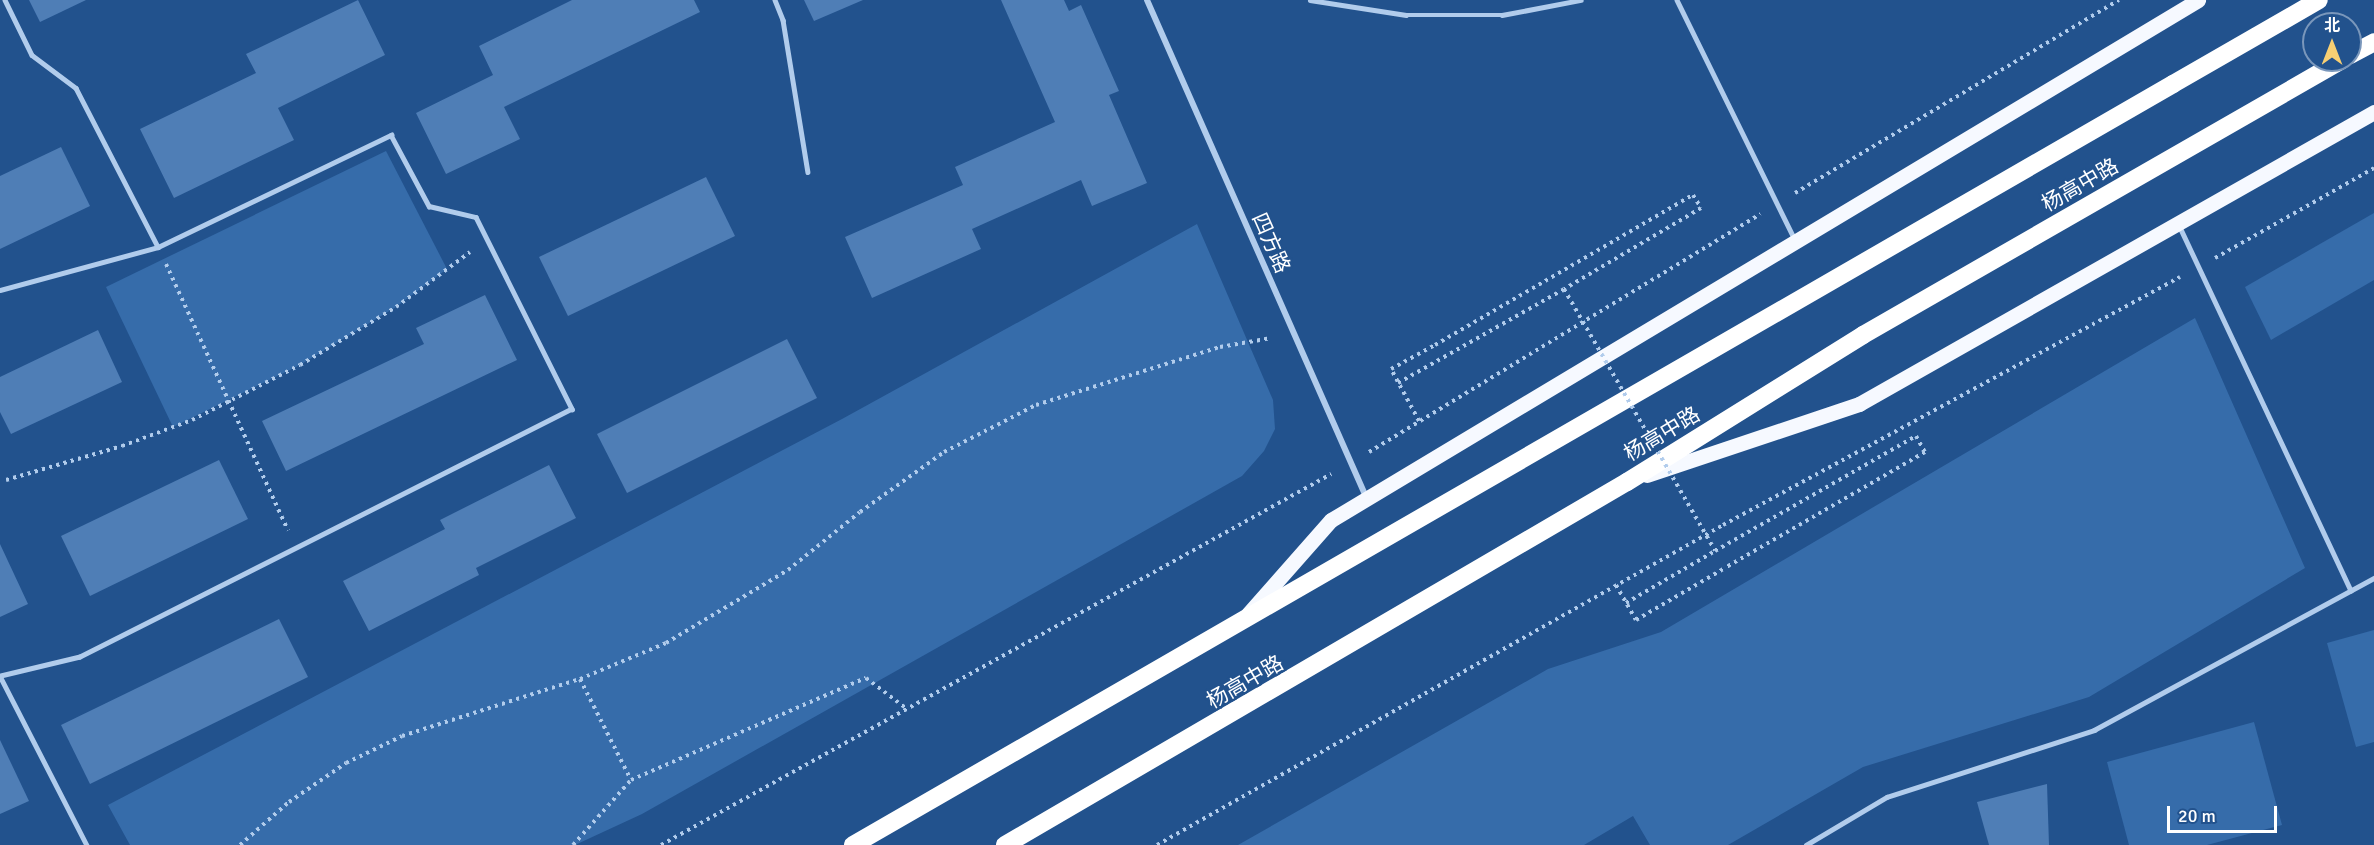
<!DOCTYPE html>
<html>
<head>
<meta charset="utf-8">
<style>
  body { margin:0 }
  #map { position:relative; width:2374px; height:845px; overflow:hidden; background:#22528d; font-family:Signika,"Noto Sans SC",sans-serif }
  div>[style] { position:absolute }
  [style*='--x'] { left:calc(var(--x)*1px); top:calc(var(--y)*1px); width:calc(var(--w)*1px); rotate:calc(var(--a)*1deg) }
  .green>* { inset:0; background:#366caa }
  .building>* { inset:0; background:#4f7eb6 }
  .path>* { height:4px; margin-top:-2px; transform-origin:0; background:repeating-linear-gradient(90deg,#b1ccec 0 3px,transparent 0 7.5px) }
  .lane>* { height:4.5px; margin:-2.25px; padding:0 2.25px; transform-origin:2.25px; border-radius:2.25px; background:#b1ccec }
  .street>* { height:6px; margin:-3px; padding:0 3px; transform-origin:3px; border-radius:3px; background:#b1ccec }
  .primary>* { height:15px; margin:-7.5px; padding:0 7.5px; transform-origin:7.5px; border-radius:7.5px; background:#f6f9ff }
  .highway>* { height:18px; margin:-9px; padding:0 9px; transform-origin:9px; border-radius:9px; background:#fff }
  .path-bridge>* { height:4px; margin-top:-2px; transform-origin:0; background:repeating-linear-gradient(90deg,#b1ccec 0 3px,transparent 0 7.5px) }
  .highway-bridge>* { height:18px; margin:-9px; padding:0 9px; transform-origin:9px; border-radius:9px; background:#fff }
  span { translate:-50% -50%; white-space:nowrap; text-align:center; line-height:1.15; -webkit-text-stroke:4.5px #22528d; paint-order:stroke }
  .street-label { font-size:21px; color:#fff }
  .north { position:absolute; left:2302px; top:12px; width:60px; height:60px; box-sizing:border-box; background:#22528d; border:2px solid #7a97bb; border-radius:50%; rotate:0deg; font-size:16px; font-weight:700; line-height:24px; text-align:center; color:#fff }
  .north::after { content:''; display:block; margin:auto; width:21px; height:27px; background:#f7cf73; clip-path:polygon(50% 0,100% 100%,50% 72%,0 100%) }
  .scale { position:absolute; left:2167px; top:806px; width:110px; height:27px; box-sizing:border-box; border:3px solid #fff; border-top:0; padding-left:8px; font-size:18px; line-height:21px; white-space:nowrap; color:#fff; -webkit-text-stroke:4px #22528d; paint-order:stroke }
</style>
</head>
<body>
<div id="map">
  <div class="green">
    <i style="clip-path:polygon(386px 151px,447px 269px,396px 307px,300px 365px,173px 427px,106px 287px)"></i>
    <i style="clip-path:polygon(2374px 213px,2374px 280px,2271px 340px,2245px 287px)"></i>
    <i style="clip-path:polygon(1197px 224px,1273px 400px,1275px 429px,1264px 451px,1242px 476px,642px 814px,575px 845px,130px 845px,108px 805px,842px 419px)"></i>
    <i style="clip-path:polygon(2195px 318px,2305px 568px,2089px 697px,1863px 767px,1728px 845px,1650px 845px,1633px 816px,1584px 845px,1238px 845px,1548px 669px,1661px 632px)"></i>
    <i style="clip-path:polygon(2374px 630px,2374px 742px,2356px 747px,2327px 643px)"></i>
    <i style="clip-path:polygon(2254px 722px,2282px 825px,2207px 845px,2129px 845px,2107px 762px)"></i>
  </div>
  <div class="building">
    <i style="clip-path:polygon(29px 0,86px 0,40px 22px)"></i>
    <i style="clip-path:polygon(358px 0,385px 55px,278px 108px,294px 140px,174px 198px,140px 129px,256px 73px,246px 54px)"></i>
    <i style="clip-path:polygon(572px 0,694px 0,700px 12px,504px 107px,520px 139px,446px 174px,416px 113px,493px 75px,479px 46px)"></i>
    <i style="clip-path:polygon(804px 0,863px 0,814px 21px)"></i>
    <i style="clip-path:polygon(1001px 0,1064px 0,1069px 11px,1081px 5px,1119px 91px,1109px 95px,1147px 183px,1092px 206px,1081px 180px,972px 229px,981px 249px,872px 298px,845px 237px,963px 185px,955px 167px,1055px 122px)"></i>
    <i style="clip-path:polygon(61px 147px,90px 206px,0 249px,0 176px)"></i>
    <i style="clip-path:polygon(706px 177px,735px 236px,568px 316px,539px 257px)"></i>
    <i style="clip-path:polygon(485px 295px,517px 360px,286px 471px,262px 421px,424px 344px,416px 328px)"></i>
    <i style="clip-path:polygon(98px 330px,122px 382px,11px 434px,0 412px,0 377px)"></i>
    <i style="clip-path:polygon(787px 339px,817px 398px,627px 493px,597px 434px)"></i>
    <i style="clip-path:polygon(219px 460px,248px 519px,90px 596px,61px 536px)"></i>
    <i style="clip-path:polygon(549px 465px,576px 518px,476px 568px,479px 575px,369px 631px,343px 581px,445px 529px,440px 520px)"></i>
    <i style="clip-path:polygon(0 544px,28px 604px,0 617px)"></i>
    <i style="clip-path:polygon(279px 619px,308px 677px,90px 784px,61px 725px)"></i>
    <i style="clip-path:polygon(0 740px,29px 801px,0 814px)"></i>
    <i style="clip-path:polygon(2047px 784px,2049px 845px,1989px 845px,1977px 802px)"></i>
  </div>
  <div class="path">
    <i style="--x:1795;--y:193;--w:377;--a:-30.8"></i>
    <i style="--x:2215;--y:258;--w:183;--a:-29.5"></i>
    <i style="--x:166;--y:264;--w:293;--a:65.4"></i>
    <i style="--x:1398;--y:383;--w:191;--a:-29.5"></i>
    <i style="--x:1419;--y:421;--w:59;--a:-118.3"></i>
    <i style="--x:1391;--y:369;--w:50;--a:-28.6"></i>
    <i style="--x:1369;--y:452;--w:458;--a:-31.3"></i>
    <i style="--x:6;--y:480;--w:121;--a:-16.3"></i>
    <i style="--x:122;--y:446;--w:75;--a:-20.4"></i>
    <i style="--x:192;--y:420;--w:121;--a:-27"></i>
    <i style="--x:300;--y:365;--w:112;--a:-31.1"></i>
    <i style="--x:396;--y:307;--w:92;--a:-36.6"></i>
    <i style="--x:1616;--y:585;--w:40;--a:60.3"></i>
    <i style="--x:1636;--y:620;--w:103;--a:-30.3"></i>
    <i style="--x:1626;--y:603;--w:103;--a:-30.3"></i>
    <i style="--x:580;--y:679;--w:113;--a:63.2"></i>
    <i style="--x:240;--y:845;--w:65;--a:-41.3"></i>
    <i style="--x:289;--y:802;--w:69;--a:-34.4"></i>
    <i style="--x:346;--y:763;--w:62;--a:-25.7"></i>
    <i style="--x:402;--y:736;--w:187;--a:-17.8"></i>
    <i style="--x:580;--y:679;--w:93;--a:-22.7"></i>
    <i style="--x:666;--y:643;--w:142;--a:-30.9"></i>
    <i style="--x:788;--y:570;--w:92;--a:-38.9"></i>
    <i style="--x:860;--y:512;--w:103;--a:-35.5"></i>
    <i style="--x:944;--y:452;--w:103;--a:-27.1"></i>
    <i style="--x:1036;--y:405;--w:193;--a:-17.5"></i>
    <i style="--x:1220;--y:347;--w:52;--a:-10"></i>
    <i style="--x:573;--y:845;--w:87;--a:-48.3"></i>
    <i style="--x:631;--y:780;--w:256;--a:-23.5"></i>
    <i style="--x:866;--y:678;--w:51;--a:37.1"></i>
    <i style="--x:661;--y:845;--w:766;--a:-28.97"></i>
    <i style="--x:1157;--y:845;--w:650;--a:-29.48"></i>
    <i style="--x:1723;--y:525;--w:520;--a:-28.49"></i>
  </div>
  <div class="lane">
    <i style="--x:5;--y:0;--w:61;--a:63.9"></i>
    <i style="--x:32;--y:55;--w:55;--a:36.9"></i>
    <i style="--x:76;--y:88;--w:179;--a:62.7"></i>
    <i style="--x:775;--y:0;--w:22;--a:68"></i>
    <i style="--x:783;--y:20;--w:154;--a:80.7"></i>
    <i style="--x:1310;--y:0;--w:97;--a:8.9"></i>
    <i style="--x:1406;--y:15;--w:96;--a:0"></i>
    <i style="--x:1502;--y:15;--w:80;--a:-10.8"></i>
    <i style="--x:1677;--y:0;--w:265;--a:63.8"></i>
    <i style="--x:2179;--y:225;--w:404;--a:64.8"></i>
    <i style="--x:0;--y:290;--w:164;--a:-15.2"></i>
    <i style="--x:158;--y:247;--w:259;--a:-25.7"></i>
    <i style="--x:391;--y:135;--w:81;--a:61.8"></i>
    <i style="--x:429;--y:206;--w:48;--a:13.2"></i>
    <i style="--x:476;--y:217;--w:215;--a:63.4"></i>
    <i style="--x:572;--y:409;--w:551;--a:153.25"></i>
    <i style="--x:80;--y:657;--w:81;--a:166.5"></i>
    <i style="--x:0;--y:676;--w:190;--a:62.8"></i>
    <i style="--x:1806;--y:845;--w:94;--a:-30.7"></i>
    <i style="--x:1887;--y:797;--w:218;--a:-17.9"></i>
    <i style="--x:2094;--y:730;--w:319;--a:-28.5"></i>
  </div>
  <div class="street">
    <i style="--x:1147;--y:0;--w:545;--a:66.21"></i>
  </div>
  <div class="primary">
    <i style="--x:1647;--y:475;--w:224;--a:-18.5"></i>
    <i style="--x:1859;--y:404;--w:592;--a:-29.55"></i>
    <i style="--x:1248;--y:614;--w:125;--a:-48.6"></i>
    <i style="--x:1331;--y:520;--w:1011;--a:-30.95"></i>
  </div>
  <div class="highway">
    <i style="--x:2350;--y:55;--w:27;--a:-28"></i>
    <i style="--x:853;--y:845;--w:1524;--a:-29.96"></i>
    <i style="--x:1005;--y:845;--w:720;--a:-30.27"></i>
    <i style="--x:1627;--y:482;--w:278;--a:-31.9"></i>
    <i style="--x:1863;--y:335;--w:552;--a:-29.86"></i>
  </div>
  <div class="path-bridge">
    <i style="--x:1435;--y:345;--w:298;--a:-30.2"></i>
    <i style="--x:1693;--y:195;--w:15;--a:58"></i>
    <i style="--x:1701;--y:208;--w:159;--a:149.4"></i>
    <i style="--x:1564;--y:289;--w:302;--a:60"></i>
    <i style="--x:1715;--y:551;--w:232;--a:-29.8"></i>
    <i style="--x:1916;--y:436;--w:18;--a:61"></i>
    <i style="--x:1925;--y:452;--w:231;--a:149.9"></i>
  </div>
  <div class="highway-bridge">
    <i style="--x:2173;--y:84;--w:168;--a:-29.9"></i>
  </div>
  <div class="street-label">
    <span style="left:2080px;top:185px;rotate:-30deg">杨高中路</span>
    <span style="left:1271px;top:243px;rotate:66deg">四方路</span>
    <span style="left:1662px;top:434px;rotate:-31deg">杨高中路</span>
    <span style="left:1245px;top:682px;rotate:-30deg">杨高中路</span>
  </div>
  <div class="north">北</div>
  <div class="scale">20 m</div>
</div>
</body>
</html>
